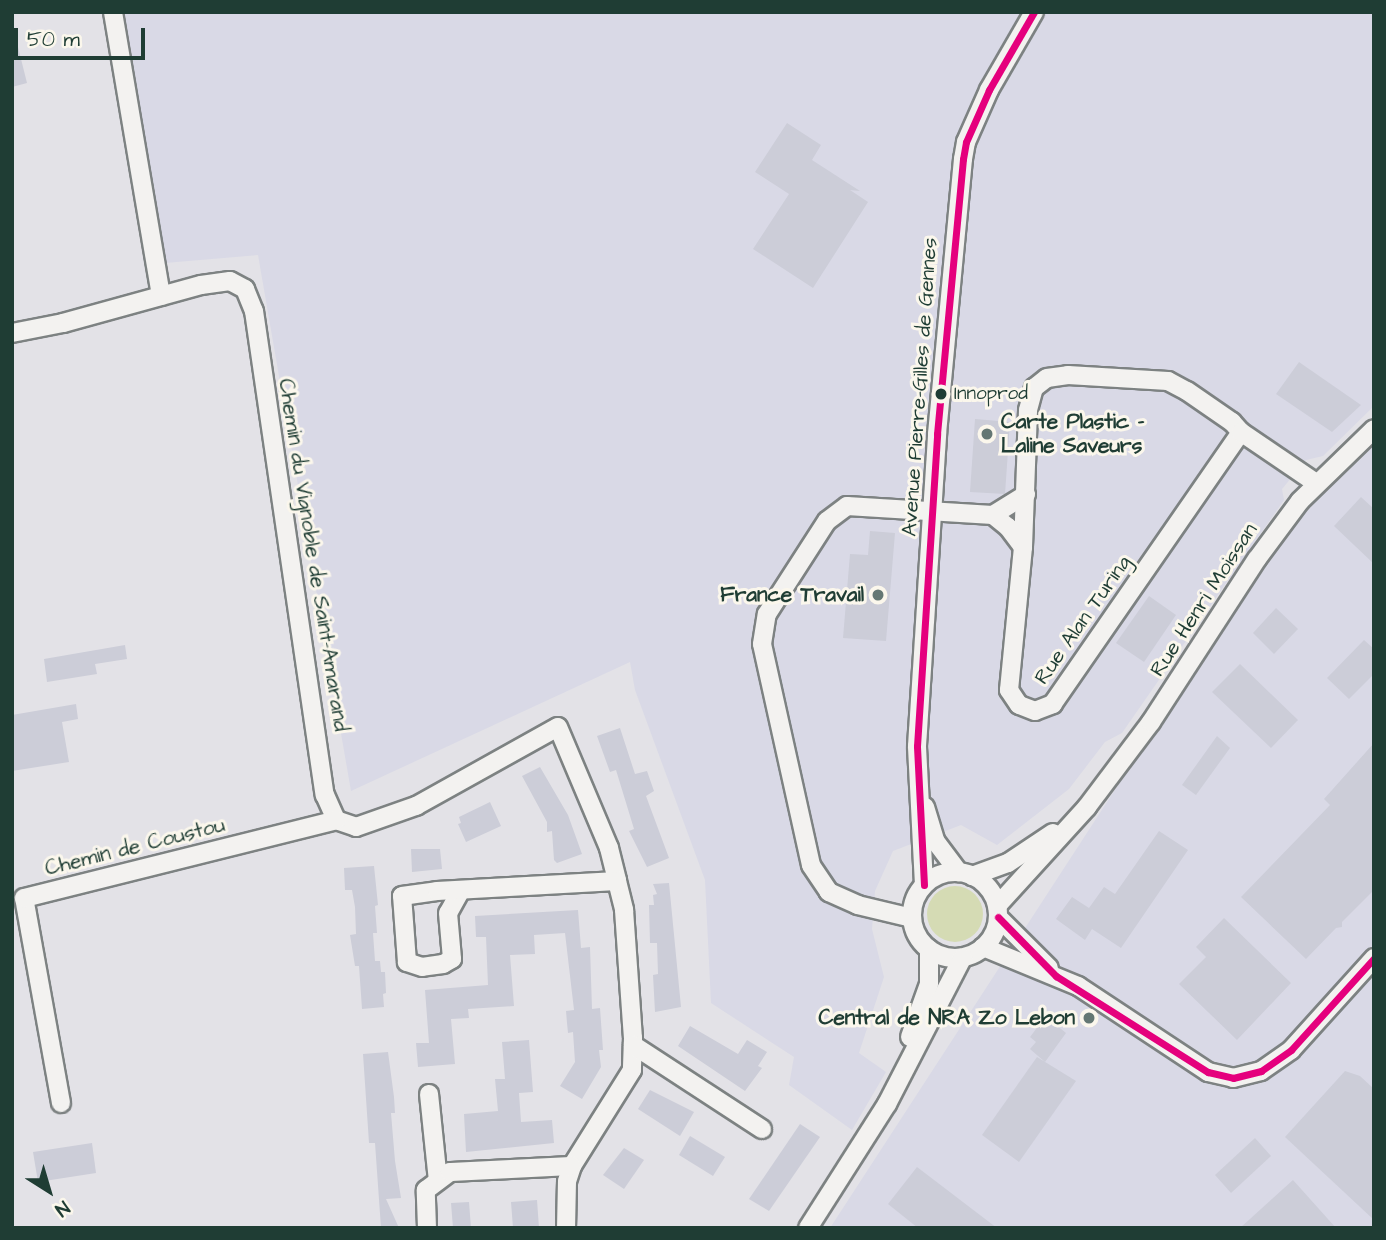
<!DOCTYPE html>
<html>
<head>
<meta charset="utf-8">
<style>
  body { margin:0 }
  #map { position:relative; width:1386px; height:1240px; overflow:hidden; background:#e3e2e7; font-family:"Architects Daughter",sans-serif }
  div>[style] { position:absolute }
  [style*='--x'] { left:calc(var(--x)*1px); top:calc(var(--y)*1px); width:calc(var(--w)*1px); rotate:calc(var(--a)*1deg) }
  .built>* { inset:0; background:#d9d9e6 }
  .green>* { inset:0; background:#d5dbb4 }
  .round { border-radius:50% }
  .building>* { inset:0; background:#cccdd8 }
  .roads { filter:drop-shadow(2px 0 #7d8282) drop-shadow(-2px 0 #7d8282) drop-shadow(0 2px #7d8282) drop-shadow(0 -2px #7d8282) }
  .minor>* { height:18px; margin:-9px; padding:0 9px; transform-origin:9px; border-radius:9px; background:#f3f2f0 }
  .minor>.ring { margin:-9px; padding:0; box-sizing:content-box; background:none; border:18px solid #f3f2f0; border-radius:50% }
  .bus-1>* { height:7px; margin:-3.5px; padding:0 3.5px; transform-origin:3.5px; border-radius:3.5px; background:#e5007d }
  .dots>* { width:19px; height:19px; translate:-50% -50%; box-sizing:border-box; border:4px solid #fbf7ec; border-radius:50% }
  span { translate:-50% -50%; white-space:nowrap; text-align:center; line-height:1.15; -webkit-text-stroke:6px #fbf7ec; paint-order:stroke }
  .bus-label { font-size:19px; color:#1f3d34 }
  .left { translate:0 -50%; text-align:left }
  .street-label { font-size:21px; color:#1f3d34 }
  .poi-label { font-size:21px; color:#1f3d34; font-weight:700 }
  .right { translate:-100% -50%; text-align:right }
  .frame { position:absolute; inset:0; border:14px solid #1f3d34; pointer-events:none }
  .north { position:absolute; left:14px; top:1156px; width:70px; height:70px; -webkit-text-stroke:5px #fbf7ec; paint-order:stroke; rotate:143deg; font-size:19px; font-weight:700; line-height:28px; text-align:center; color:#1f3d34 }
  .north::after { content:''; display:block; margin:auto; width:24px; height:32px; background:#1f3d34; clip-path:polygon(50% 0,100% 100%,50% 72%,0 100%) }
  .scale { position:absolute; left:14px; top:28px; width:131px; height:32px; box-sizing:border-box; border:4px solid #1f3d34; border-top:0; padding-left:9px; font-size:21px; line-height:24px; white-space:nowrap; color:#1f3d34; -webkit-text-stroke:5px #fbf7ec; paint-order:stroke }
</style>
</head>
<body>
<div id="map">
  <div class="built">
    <i style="clip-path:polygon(117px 12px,1374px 12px,1374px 406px,1323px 456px,1306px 460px,1282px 489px,1284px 500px,1122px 733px,1105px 742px,1069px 789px,997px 845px,961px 825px,893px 851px,875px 891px,872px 929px,884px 977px,859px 1053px,886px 1072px,852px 1130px,789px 1085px,794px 1057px,711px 1003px,705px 880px,635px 690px,630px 662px,351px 791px,258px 255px,165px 263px,126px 76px)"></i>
    <i style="clip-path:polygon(1374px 433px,1374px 1228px,830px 1228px,1291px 519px)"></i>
  </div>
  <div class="green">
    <i class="round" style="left:927px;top:886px;width:56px;height:56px"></i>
  </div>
  <div class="building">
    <i style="clip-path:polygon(17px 43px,27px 83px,12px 87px,12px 44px)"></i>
    <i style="clip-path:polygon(787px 123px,821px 145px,812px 160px,860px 191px,850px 190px,868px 202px,813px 288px,753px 249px,789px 194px,755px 172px)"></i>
    <i style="clip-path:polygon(1299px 362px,1361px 405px,1332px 432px,1276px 394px)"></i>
    <i style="clip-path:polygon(975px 419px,1010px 422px,1005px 494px,970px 492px)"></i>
    <i style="clip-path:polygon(1361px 497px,1374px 509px,1374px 564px,1334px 526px)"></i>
    <i style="clip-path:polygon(870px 531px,895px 533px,886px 641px,843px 638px,850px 554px,868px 555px)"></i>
    <i style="clip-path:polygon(1149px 596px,1176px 615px,1144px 662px,1116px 643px)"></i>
    <i style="clip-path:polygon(1276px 608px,1298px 629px,1274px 654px,1253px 633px)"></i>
    <i style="clip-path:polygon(1364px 640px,1374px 649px,1374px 674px,1349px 699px,1327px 678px)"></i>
    <i style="clip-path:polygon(125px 645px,127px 659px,95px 664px,97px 674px,47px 682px,44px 659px)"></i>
    <i style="clip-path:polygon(1240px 664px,1298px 720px,1271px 748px,1212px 692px)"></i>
    <i style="clip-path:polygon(76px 704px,78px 719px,62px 722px,69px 762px,12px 771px,12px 715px)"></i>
    <i style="clip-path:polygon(620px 728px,635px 774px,647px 771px,654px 791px,646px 796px,669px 858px,647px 867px,629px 831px,634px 829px,616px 770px,610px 772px,597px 736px)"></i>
    <i style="clip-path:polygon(1217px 736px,1230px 748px,1196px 795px,1182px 785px)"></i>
    <i style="clip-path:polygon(1374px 743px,1374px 890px,1342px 922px,1342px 927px,1336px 928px,1306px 959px,1241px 897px,1330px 805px,1324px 799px)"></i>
    <i style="clip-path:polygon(540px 767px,568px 815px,582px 854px,557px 863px,554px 860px,552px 831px,547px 832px,547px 822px,522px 776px)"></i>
    <i style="clip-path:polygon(490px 802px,501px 826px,466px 842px,458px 824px,461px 823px,459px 817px)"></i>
    <i style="clip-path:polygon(1159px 831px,1188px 850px,1121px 948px,1092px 929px,1085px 940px,1056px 919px,1072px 897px,1089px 908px,1104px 887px,1115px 894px)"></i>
    <i style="clip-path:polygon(411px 849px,440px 849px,442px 869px,412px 872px)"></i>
    <i style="clip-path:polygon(374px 866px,378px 905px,375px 906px,377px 933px,373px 933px,375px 961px,380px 961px,381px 972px,385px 972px,386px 993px,383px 994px,384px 1007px,362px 1009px,359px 966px,355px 966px,350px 935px,356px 934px,355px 907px,352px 890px,345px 890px,344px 868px)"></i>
    <i style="clip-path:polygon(669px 883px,681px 1007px,655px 1012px,653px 975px,658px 974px,657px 943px,650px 943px,649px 905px,654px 905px,653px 895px,657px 894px,653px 884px)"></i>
    <i style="clip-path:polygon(578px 910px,581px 948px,590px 947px,592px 1009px,600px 1008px,603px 1050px,599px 1050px,601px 1067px,582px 1099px,560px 1086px,575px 1062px,573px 1032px,568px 1033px,567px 1023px,566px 1011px,574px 1010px,565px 933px,534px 935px,535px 954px,510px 955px,514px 1006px,468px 1009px,469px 1018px,451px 1019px,455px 1064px,418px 1067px,416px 1043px,429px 1043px,425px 990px,488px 985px,486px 937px,476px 937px,475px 916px)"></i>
    <i style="clip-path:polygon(1224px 918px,1291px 983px,1237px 1040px,1179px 984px,1206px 957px,1196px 947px)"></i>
    <i style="clip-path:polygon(1050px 1020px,1066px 1033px,1045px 1062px,1030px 1049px,1036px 1042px,1030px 1037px,1039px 1025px,1044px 1027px)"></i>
    <i style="clip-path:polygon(690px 1026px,738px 1054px,747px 1040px,767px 1052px,758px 1066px,762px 1068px,745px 1091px,678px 1046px)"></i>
    <i style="clip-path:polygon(529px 1040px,533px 1092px,519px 1093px,521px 1122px,552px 1120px,554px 1143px,466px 1152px,464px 1114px,498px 1111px,495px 1079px,505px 1079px,502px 1042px)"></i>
    <i style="clip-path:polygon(388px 1052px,394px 1097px,395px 1113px,391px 1113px,395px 1161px,401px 1198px,386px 1199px,399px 1228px,381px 1228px,375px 1143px,369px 1143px,363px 1054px)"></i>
    <i style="clip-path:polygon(1037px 1057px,1076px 1081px,1019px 1162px,982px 1135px)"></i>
    <i style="clip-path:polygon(1345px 1071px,1360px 1076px,1374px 1089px,1374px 1220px,1285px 1137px)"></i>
    <i style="clip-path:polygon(650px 1090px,694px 1112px,680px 1136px,638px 1109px)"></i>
    <i style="clip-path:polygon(800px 1124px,820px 1137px,769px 1211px,749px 1199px)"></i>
    <i style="clip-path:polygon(690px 1136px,725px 1157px,713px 1176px,679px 1155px)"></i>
    <i style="clip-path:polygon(1255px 1138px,1271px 1156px,1231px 1193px,1215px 1175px)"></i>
    <i style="clip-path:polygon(92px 1143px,96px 1173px,38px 1182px,33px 1152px)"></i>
    <i style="clip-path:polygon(624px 1148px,644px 1160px,624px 1189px,603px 1175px)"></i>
    <i style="clip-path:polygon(917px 1167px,997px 1228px,918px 1228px,888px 1204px)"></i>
    <i style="clip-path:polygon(1293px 1180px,1336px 1228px,1240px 1228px)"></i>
    <i style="clip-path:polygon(537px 1200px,539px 1228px,513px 1228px,511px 1202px)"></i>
    <i style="clip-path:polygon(469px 1202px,471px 1228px,453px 1228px,451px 1203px)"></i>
  </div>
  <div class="roads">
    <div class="minor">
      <i style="--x:113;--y:12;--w:288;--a:80.4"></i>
      <i style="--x:12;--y:333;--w:52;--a:-11.1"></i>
      <i style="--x:63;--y:323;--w:143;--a:-15.4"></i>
      <i style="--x:201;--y:285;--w:29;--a:-8"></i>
      <i style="--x:230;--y:281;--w:17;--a:28"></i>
      <i style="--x:245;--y:289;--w:24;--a:68"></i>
      <i style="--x:254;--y:311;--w:489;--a:81.7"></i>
      <i style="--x:325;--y:795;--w:27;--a:66"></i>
      <i style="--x:336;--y:820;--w:21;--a:19"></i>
      <i style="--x:356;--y:827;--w:64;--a:-19.3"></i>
      <i style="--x:416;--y:806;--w:162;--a:-29.1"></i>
      <i style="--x:558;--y:727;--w:131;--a:67.1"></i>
      <i style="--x:609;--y:848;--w:34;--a:76"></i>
      <i style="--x:617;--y:881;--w:30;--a:76"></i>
      <i style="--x:624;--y:910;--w:128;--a:86"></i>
      <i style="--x:633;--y:1038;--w:32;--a:92"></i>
      <i style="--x:632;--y:1070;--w:113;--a:122"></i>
      <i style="--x:572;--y:1166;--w:16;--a:108"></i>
      <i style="--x:567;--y:1181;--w:47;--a:91.2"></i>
      <i style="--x:1241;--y:432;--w:331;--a:124.7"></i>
      <i style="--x:1053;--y:704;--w:19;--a:159"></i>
      <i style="--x:1035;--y:711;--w:17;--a:-159"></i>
      <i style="--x:1019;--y:705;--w:18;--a:-124"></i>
      <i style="--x:1009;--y:690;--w:144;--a:-84.4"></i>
      <i style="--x:1023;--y:547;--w:137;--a:-87.9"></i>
      <i style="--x:1028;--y:410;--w:23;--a:-75"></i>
      <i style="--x:1034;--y:388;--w:16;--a:-38"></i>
      <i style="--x:1047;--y:378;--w:21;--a:-8"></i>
      <i style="--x:1068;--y:375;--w:100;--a:3.4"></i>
      <i style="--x:1168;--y:381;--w:21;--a:28"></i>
      <i style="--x:1187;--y:391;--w:55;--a:34.6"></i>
      <i style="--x:1232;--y:422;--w:13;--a:48"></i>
      <i style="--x:1241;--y:432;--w:91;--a:34.2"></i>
      <i style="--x:993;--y:515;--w:19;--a:39"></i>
      <i style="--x:1008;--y:527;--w:25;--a:53"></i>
      <i style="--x:925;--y:807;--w:37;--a:73"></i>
      <i style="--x:936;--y:842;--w:38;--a:53"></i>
      <i class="ring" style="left:912px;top:872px;width:68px;height:68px"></i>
      <i style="--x:972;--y:876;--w:38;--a:-20"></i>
      <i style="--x:1008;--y:863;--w:54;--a:-33.7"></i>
      <i style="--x:924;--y:885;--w:139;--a:-92.9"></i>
      <i style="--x:917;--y:746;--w:313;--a:-86.3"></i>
      <i style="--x:937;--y:434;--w:276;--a:-84.6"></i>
      <i style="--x:963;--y:159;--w:17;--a:-80"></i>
      <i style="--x:966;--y:142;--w:57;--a:-66.1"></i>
      <i style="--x:989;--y:90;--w:90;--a:-60"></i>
      <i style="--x:461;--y:890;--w:26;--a:119"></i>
      <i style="--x:448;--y:913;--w:46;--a:85"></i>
      <i style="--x:452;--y:959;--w:10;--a:151"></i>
      <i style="--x:443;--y:964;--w:21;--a:172"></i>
      <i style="--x:422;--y:967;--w:16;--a:-162"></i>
      <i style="--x:407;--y:962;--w:66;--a:-94.3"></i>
      <i style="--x:402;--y:896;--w:35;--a:-8"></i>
      <i style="--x:437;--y:891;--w:180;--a:-3.2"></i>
      <i style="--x:997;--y:906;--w:134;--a:-47.7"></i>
      <i style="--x:1087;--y:807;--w:106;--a:-53"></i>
      <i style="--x:1151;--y:722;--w:194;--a:-57"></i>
      <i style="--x:1257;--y:559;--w:72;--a:-53.4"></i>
      <i style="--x:1300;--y:501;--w:103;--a:-44.2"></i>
      <i style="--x:998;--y:917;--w:72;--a:45"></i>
      <i style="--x:912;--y:918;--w:56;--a:-166.5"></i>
      <i style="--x:858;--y:905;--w:32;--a:-156"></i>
      <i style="--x:829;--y:892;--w:32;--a:-124"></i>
      <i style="--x:811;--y:865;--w:226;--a:-102.5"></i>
      <i style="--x:762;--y:644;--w:30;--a:-81"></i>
      <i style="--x:767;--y:614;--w:111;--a:-57.2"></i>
      <i style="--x:827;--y:521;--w:25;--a:-37"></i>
      <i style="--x:847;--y:506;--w:146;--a:3.5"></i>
      <i style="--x:993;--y:515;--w:39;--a:-32"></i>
      <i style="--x:983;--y:947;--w:103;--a:22.3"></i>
      <i style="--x:1078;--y:986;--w:156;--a:33.5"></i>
      <i style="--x:1208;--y:1072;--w:26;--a:13"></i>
      <i style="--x:1233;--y:1078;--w:29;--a:-14"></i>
      <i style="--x:1261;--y:1071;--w:37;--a:-35"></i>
      <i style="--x:1291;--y:1050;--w:124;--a:-47.9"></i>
      <i style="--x:910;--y:1037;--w:56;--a:-70.3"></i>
      <i style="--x:929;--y:984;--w:35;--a:-90"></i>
      <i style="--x:633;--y:1045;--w:154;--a:33.1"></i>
      <i style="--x:429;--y:1094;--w:87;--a:84.1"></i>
      <i style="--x:61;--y:1103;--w:208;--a:-100.2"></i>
      <i style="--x:24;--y:898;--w:322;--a:-14"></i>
      <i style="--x:427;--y:1228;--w:38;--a:-92"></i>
      <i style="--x:426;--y:1190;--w:30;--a:-37"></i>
      <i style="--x:450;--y:1172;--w:122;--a:-2.8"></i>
      <i style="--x:808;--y:1228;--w:147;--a:-57.5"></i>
      <i style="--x:887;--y:1104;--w:165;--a:-62.7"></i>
    </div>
  </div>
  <div class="bus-1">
    <i style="--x:924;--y:885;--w:139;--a:-92.9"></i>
    <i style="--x:917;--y:746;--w:313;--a:-86.3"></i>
    <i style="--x:937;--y:434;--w:276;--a:-84.6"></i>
    <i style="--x:963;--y:159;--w:17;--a:-80"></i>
    <i style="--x:966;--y:142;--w:57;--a:-66.1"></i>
    <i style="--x:989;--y:90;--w:90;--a:-60"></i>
    <i style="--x:998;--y:917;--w:83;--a:45.5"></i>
    <i style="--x:1056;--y:976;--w:180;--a:32.3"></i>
    <i style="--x:1208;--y:1072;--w:26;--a:13"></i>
    <i style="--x:1233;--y:1078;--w:29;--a:-14"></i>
    <i style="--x:1261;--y:1071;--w:37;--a:-35"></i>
    <i style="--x:1291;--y:1050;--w:124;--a:-47.9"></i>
  </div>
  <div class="dots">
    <i style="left:941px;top:394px;background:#1f3d34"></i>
    <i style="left:987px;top:434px;background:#647773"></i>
    <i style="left:878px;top:595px;background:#647773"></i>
    <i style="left:1089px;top:1018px;background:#647773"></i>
  </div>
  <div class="bus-label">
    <span class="left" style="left:954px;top:394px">Innoprod</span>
  </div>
  <div class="street-label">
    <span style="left:920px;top:387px;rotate:-86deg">Avenue Pierre-Gilles de Gennes</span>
    <span style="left:313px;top:555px;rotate:81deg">Chemin du Vignoble de Saint-Amarand</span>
    <span style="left:1204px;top:600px;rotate:-57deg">Rue Henri Moissan</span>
    <span style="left:1083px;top:620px;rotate:-55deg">Rue Alan Turing</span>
    <span style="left:135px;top:847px;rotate:-14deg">Chemin de Coustou</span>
  </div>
  <div class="poi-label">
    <span class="left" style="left:1001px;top:434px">Carte Plastic -<br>Laline Saveurs</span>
    <span class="right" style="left:864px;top:595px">France Travail</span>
    <span class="right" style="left:1075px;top:1018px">Central de NRA Zo Lebon</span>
  </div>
  <div class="frame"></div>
  <div class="north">N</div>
  <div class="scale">50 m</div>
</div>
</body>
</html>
